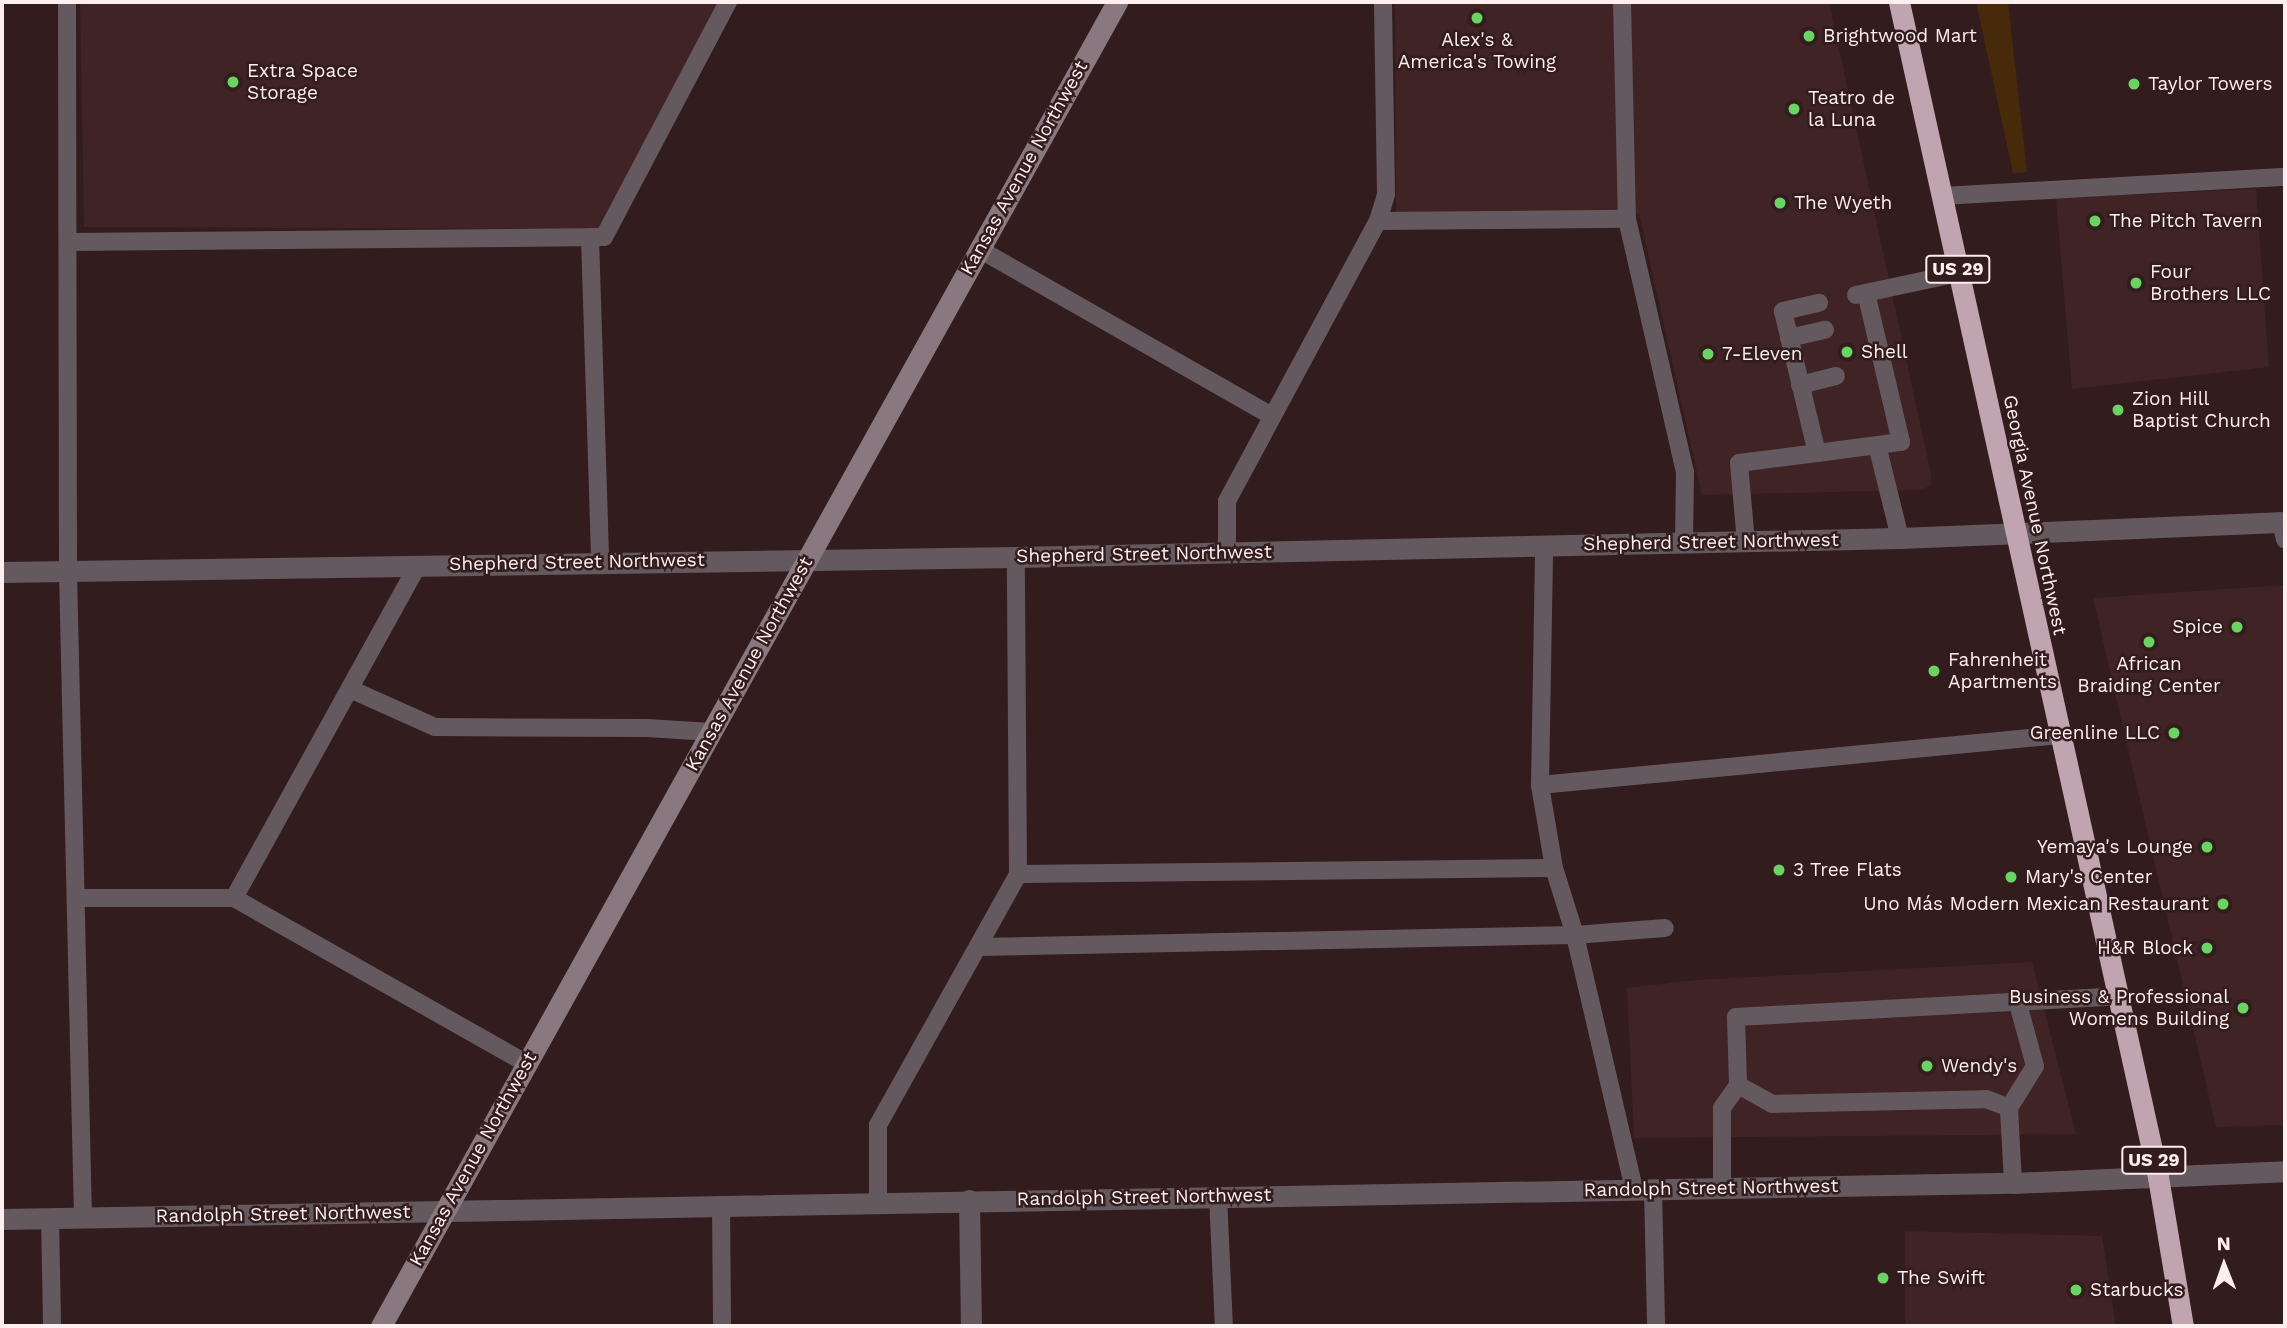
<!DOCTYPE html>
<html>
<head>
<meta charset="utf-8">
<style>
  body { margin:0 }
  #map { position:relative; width:2287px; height:1328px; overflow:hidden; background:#321c1d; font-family:"Work Sans",sans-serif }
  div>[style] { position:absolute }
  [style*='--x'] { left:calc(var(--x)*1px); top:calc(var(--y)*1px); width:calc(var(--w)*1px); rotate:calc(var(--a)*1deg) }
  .built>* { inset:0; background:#402325 }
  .green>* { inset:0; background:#462a09 }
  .lane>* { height:18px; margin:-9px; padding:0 9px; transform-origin:9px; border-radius:9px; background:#64595e }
  .street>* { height:21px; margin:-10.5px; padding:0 10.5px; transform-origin:10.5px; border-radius:10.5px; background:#64595e }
  .secondary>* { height:21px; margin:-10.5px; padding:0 10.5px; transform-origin:10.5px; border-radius:10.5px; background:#89787f }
  .highway>* { height:21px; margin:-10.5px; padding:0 10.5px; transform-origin:10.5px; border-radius:10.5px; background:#c0a5b0 }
  .dots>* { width:19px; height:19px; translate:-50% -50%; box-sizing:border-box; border:4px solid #321c1d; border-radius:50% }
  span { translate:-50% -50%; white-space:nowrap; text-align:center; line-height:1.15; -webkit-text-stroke:5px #321c1d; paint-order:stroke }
  .shield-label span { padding:2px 5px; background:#321c1d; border:2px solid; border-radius:5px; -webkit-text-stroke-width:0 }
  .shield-label { font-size:18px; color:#feeeee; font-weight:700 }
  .poi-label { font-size:19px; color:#feeeee }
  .left { translate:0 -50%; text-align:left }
  .right { translate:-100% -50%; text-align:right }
  .street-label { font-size:19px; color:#feeeee }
  .frame { position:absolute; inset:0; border:4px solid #feeeee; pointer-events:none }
  .north { position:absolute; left:2189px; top:1230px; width:70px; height:70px; -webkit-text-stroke:5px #321c1d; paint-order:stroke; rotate:359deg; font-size:19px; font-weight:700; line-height:28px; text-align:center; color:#feeeee }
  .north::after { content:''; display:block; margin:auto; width:24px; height:32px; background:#feeeee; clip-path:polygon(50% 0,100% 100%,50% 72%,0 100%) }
</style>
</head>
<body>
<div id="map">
  <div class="built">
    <i style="clip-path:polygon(80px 2px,723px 2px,599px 229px,84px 227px)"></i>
    <i style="clip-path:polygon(1395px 2px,1829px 2px,1931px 474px,1931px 485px,1922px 490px,1702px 495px,1639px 214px,1396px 214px)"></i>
    <i style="clip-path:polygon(2256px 189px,2269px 367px,2072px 389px,2056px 198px)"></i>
    <i style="clip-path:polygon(2285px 585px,2285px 1125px,2216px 1127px,2093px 598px)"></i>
    <i style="clip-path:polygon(2032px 962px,2076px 1134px,1634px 1138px,1627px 988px,1696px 980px)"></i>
    <i style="clip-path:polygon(1905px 1231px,2102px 1236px,2116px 1326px,1905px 1326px)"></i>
  </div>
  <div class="green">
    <i style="clip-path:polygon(1976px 2px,2008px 2px,2027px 172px,2013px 173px)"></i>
  </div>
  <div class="lane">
    <i style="--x:67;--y:2;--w:570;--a:89.9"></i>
    <i style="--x:68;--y:572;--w:646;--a:88.67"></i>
    <i style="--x:1622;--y:2;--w:217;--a:88.7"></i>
    <i style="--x:1627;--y:219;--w:260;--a:77.1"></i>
    <i style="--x:1685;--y:472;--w:71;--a:90.8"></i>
    <i style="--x:1942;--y:196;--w:344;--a:-3.2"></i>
    <i style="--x:1378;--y:221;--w:249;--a:-0.5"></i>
    <i style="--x:590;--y:237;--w:325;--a:88.2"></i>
    <i style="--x:68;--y:242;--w:536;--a:-0.53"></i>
    <i style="--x:604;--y:237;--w:266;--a:-62.2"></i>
    <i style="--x:979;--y:249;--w:337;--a:29.7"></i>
    <i style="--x:1856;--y:295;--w:105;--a:-12.1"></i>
    <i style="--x:1789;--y:338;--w:37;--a:-13"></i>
    <i style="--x:1800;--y:385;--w:37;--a:-14"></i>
    <i style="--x:1877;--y:445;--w:96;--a:76.1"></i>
    <i style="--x:1817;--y:453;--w:85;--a:-7.5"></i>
    <i style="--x:1901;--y:442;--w:153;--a:-103.2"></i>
    <i style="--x:2281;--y:522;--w:18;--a:77"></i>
    <i style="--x:1746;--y:542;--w:79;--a:-95.1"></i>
    <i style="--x:1739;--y:463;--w:79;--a:-7.3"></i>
    <i style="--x:1817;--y:453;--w:146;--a:-103.5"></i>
    <i style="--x:1783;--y:311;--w:37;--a:-13"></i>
    <i style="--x:1227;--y:552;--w:51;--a:-90"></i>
    <i style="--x:1227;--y:501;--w:318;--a:-61.7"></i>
    <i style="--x:1378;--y:221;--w:28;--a:-73"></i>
    <i style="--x:1386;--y:194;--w:192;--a:-90.9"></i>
    <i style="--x:350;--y:689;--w:93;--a:24.1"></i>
    <i style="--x:435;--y:727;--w:212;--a:0.3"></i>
    <i style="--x:647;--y:728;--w:64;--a:3.6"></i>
    <i style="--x:1540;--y:785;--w:239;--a:-89"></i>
    <i style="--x:1018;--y:874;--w:536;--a:-0.64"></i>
    <i style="--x:76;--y:898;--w:158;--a:0"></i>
    <i style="--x:234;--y:898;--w:335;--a:29.5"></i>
    <i style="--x:234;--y:898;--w:380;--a:-61.1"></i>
    <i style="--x:978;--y:947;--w:597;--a:-1.15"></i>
    <i style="--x:1575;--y:935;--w:90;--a:-4.4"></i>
    <i style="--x:1738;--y:1085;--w:39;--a:29"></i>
    <i style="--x:1772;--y:1104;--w:214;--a:-1.3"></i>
    <i style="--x:1986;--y:1099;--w:25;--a:21"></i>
    <i style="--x:2013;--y:1183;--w:75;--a:-93.1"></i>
    <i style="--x:2009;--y:1108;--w:49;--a:-58.2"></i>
    <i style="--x:2035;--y:1066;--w:68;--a:-105.3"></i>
    <i style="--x:1722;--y:1188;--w:80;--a:-90"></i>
    <i style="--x:1722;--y:1108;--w:28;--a:-55"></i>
    <i style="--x:1738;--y:1085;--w:68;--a:-91.7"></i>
    <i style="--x:1736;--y:1017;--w:383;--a:-3.1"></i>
    <i style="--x:1634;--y:1189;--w:261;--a:-103.1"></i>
    <i style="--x:1575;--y:935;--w:70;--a:-107.4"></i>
    <i style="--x:1554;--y:868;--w:84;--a:-99.6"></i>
    <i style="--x:1540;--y:785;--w:522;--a:-5.49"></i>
    <i style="--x:1653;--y:1189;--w:137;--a:88.7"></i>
    <i style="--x:1218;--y:1196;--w:130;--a:87.4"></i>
    <i style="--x:878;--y:1202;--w:77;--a:-90"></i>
    <i style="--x:878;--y:1125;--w:287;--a:-60.8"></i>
    <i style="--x:1018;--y:874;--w:317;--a:-90.4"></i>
    <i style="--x:721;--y:1205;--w:121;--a:89.5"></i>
    <i style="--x:50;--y:1218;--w:108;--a:88.9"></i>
  </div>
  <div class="street">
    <i style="--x:2;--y:572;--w:1014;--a:-0.85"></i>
    <i style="--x:1016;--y:557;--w:884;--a:-1.23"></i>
    <i style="--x:1900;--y:538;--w:385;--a:-2.4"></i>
    <i style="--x:969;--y:1200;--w:126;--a:89.1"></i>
    <i style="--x:2;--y:1219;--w:2011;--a:-1.03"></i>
    <i style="--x:2013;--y:1183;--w:272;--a:-2.5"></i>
  </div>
  <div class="secondary">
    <i style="--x:381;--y:1326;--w:1515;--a:-60.93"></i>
  </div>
  <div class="highway">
    <i style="--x:1899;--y:2;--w:1203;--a:77.57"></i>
    <i style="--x:2158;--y:1177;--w:151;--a:80.5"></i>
  </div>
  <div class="dots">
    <i style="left:1477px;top:18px;background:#6ad363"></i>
    <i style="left:1809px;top:36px;background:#6ad363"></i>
    <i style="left:233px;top:82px;background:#6ad363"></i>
    <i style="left:2134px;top:84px;background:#6ad363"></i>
    <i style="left:1794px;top:109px;background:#6ad363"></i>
    <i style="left:1780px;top:203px;background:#6ad363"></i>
    <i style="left:2095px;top:221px;background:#6ad363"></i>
    <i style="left:2136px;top:283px;background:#6ad363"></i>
    <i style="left:1847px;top:352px;background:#6ad363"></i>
    <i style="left:1708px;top:354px;background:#6ad363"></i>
    <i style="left:2118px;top:410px;background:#6ad363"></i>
    <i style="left:2237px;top:627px;background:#6ad363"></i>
    <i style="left:2149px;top:642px;background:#6ad363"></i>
    <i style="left:1934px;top:671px;background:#6ad363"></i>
    <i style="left:2174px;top:733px;background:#6ad363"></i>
    <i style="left:2207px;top:847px;background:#6ad363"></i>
    <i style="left:1779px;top:870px;background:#6ad363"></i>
    <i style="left:2011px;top:877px;background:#6ad363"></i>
    <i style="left:2223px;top:904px;background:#6ad363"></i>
    <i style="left:2207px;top:948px;background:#6ad363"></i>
    <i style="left:2243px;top:1008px;background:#6ad363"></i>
    <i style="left:1927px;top:1066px;background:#6ad363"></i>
    <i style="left:1883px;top:1278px;background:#6ad363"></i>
    <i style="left:2076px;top:1290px;background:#6ad363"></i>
  </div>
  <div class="shield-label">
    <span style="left:1958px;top:269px">US 29</span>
    <span style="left:2154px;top:1160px">US 29</span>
  </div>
  <div class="poi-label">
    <span class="left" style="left:1823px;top:36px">Brightwood Mart</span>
    <span style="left:1477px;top:51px">Alex's &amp;<br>America's Towing</span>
    <span class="left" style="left:247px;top:82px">Extra Space<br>Storage</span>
    <span class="left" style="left:2148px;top:84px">Taylor Towers</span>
    <span class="left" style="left:1808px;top:109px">Teatro de<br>la Luna</span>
    <span class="left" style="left:1794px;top:203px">The Wyeth</span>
    <span class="left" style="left:2109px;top:221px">The Pitch Tavern</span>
    <span class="left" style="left:2150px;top:283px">Four<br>Brothers LLC</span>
    <span class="left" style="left:1861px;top:352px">Shell</span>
    <span class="left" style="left:1722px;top:354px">7-Eleven</span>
    <span class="left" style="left:2132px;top:410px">Zion Hill<br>Baptist Church</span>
    <span class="right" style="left:2223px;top:627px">Spice</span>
    <span class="left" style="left:1948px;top:671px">Fahrenheit<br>Apartments</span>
    <span style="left:2149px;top:675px">African<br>Braiding Center</span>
    <span class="right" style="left:2160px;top:733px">Greenline LLC</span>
    <span class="right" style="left:2193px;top:847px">Yemaya's Lounge</span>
    <span class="left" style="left:1793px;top:870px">3 Tree Flats</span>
    <span class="left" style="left:2025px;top:877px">Mary's Center</span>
    <span class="right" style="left:2209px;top:904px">Uno Más Modern Mexican Restaurant</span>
    <span class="right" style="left:2193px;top:948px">H&amp;R Block</span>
    <span class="right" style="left:2229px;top:1008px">Business &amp; Professional<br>Womens Building</span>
    <span class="left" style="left:1941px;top:1066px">Wendy's</span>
    <span class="left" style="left:1897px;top:1278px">The Swift</span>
    <span class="left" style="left:2090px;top:1290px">Starbucks</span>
  </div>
  <div class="street-label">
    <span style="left:1024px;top:168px;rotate:-61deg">Kansas Avenue Northwest</span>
    <span style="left:2035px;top:515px;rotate:78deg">Georgia Avenue Northwest</span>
    <span style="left:1711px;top:542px;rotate:-1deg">Shepherd Street Northwest</span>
    <span style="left:1144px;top:554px;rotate:-1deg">Shepherd Street Northwest</span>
    <span style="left:577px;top:562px;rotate:-1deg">Shepherd Street Northwest</span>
    <span style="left:749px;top:664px;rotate:-61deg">Kansas Avenue Northwest</span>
    <span style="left:473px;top:1159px;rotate:-61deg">Kansas Avenue Northwest</span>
    <span style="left:1711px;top:1188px;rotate:-1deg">Randolph Street Northwest</span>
    <span style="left:1144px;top:1197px;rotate:-1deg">Randolph Street Northwest</span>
    <span style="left:283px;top:1214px;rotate:-1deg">Randolph Street Northwest</span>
  </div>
  <div class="frame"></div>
  <div class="north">N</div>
</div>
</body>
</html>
